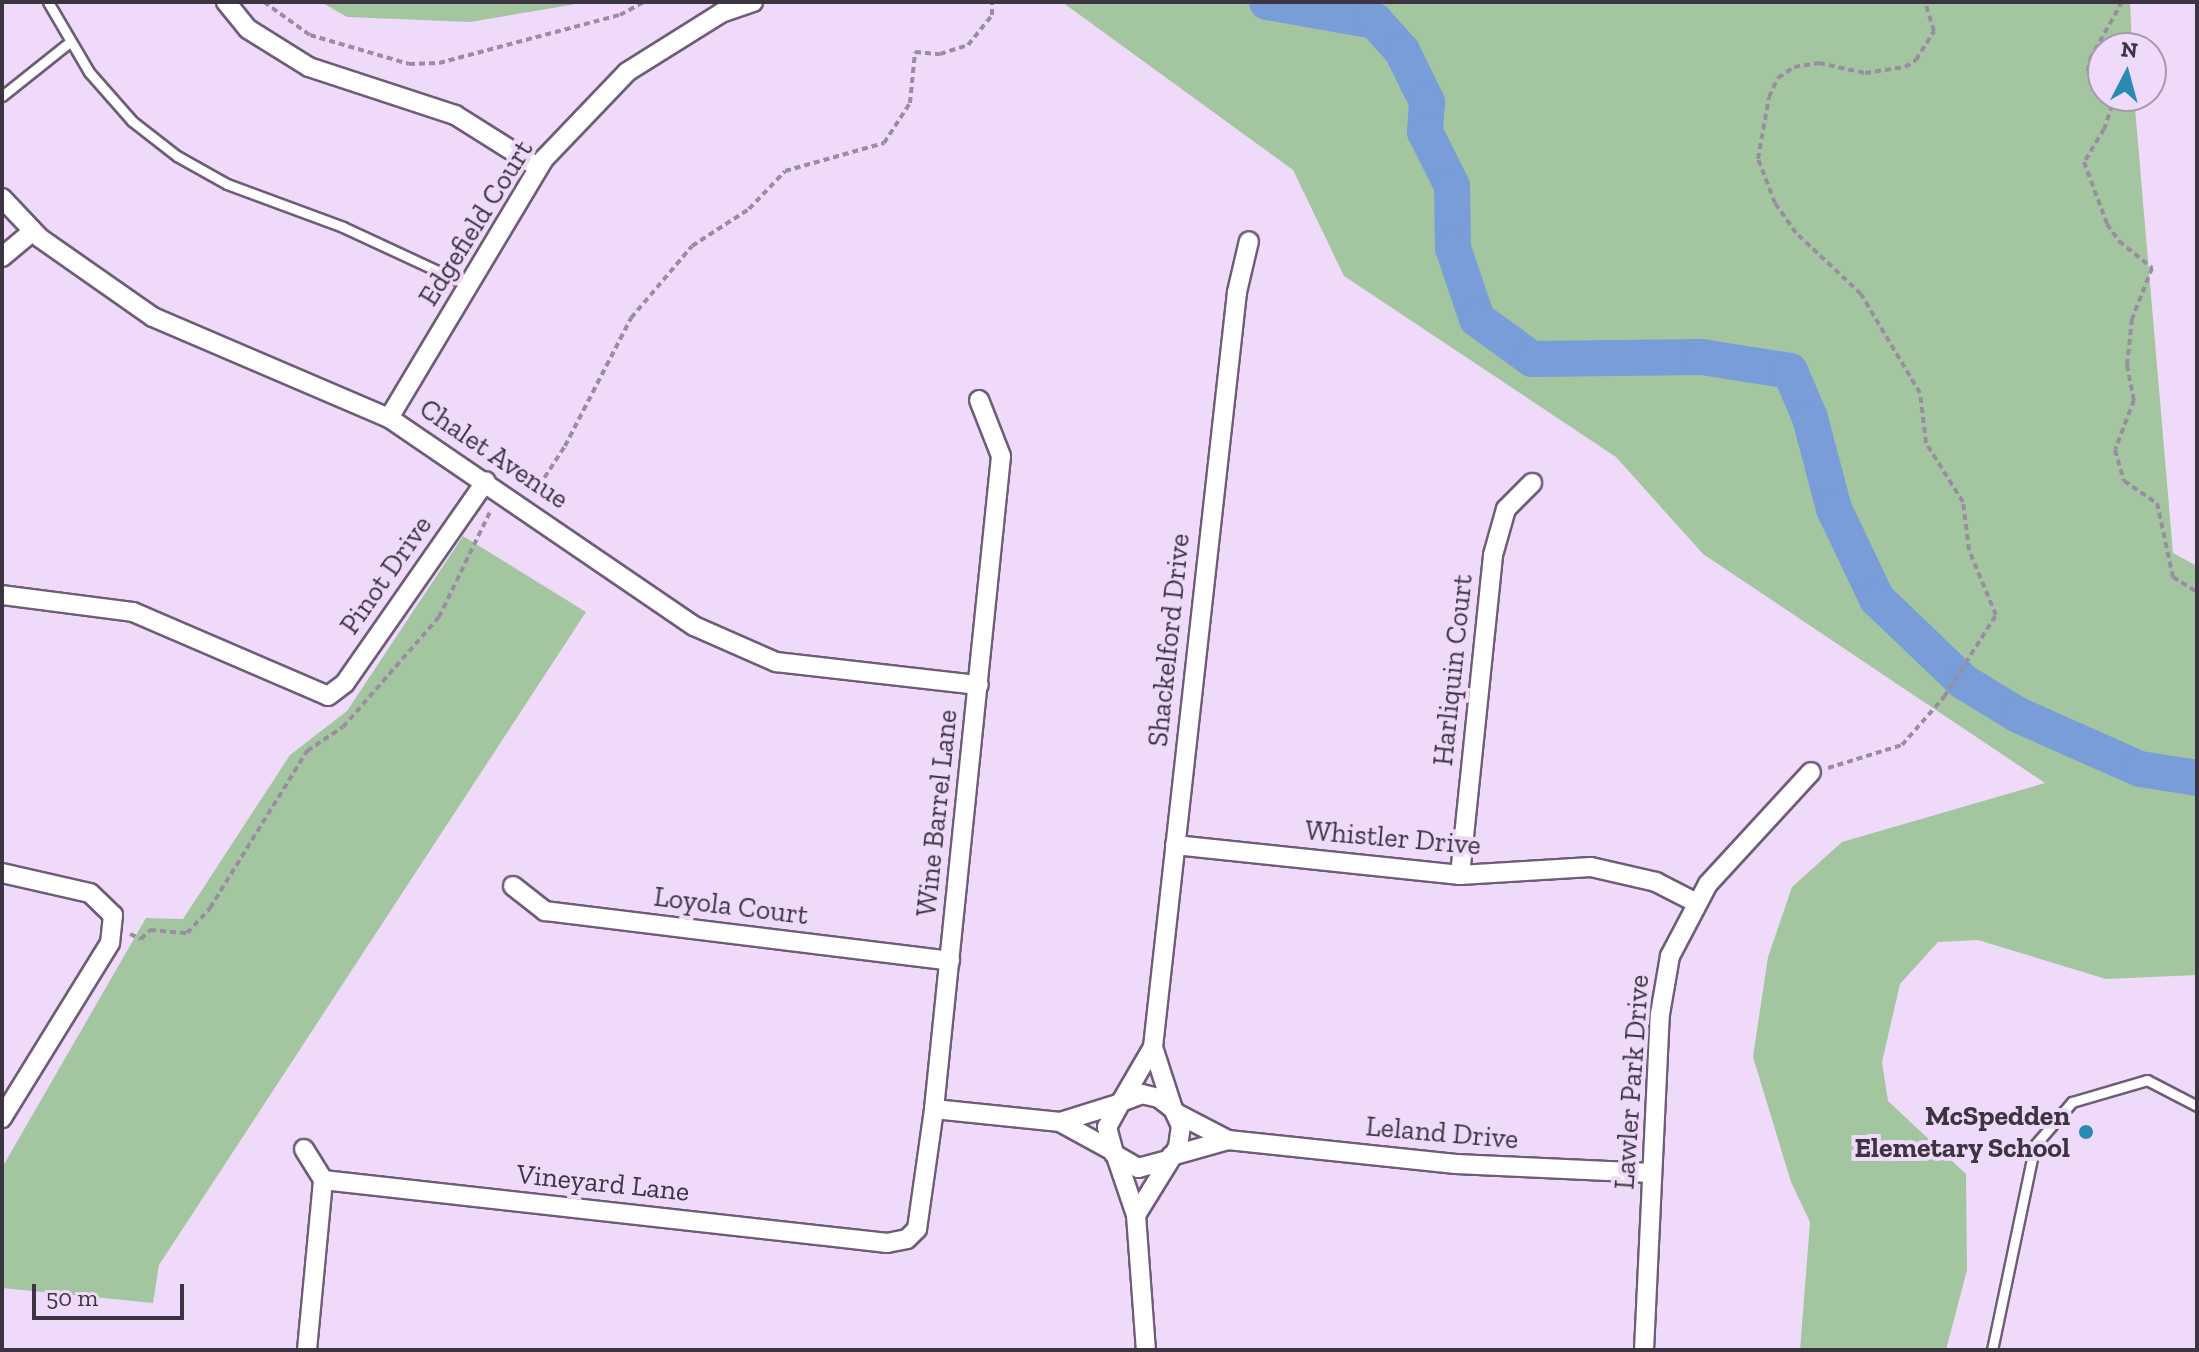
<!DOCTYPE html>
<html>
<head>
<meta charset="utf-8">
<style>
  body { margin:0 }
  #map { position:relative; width:2199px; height:1352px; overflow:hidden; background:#efdbf9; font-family:"Zilla Slab",serif }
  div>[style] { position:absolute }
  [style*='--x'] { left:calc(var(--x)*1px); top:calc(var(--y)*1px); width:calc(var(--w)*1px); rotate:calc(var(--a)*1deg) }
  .green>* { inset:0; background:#a3c6a0 }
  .river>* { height:36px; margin:-18px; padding:0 18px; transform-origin:18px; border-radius:18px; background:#789dd9 }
  .path>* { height:4px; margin-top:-2px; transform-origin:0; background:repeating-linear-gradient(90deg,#9a8ca1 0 6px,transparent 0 10px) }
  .roads { filter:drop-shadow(2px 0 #6f5d78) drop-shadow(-2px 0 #6f5d78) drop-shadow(0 2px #6f5d78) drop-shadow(0 -2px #6f5d78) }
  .lane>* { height:9px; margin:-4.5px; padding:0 4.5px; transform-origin:4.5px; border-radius:4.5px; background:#fff }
  .street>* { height:18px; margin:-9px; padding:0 9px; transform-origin:9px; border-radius:9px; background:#fff }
  .dots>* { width:22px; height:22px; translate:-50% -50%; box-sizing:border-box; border:4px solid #efdbf9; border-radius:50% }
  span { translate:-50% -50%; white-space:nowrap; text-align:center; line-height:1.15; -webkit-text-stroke:8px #efdbf9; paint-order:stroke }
  .street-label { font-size:28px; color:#3c3440 }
  .poi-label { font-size:28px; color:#3c3440; font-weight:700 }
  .right { translate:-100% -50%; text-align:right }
  .frame { position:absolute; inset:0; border:4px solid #3c3440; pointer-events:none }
  .north { position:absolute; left:2087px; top:32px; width:80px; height:80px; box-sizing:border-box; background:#efdbf9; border:2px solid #a798af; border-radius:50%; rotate:6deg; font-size:22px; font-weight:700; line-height:32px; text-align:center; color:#3c3440 }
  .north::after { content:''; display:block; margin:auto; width:28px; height:36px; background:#298ab4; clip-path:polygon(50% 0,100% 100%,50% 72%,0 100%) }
  .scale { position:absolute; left:32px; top:1284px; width:152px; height:36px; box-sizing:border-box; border:4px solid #3c3440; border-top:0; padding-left:10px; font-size:24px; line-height:28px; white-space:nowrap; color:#3c3440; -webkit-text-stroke:6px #efdbf9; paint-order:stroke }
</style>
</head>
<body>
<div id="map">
  <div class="green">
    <i style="clip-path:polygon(321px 2px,588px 2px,470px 22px,347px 17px)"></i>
    <i style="clip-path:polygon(1062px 2px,2130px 2px,2132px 48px,2103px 48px,2103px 96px,2134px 96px,2173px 553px,2197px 566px,2197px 975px,2106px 979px,1978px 940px,1938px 942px,1900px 984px,1882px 1062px,1888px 1101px,1966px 1174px,1967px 1270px,1946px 1350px,1800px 1350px,1810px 1222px,1791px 1182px,1753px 1057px,1768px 957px,1792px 887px,1842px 842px,2045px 783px,1703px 554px,1616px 457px,1344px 276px,1293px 170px)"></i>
    <i style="clip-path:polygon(463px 536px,586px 612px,159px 1265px,153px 1303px,2px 1288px,3px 1166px,146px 918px,183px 919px,290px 755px,347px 711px)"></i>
  </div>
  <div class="river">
    <i style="--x:1267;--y:2;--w:110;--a:10"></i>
    <i style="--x:1375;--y:21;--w:40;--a:48"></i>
    <i style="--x:1402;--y:51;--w:57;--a:63.9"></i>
    <i style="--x:1427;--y:102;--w:30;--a:94"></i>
    <i style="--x:1425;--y:132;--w:60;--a:63.4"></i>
    <i style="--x:1452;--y:186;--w:62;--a:89.1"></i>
    <i style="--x:1453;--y:248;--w:75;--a:71.3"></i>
    <i style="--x:1477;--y:319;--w:68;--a:36"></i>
    <i style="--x:1532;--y:359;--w:170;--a:-0.7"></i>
    <i style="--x:1702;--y:357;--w:89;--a:9"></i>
    <i style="--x:1790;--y:371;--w:51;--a:66.9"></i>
    <i style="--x:1810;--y:418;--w:94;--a:75.2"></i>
    <i style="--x:1834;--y:509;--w:100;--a:64.5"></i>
    <i style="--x:1877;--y:599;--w:120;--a:43.7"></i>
    <i style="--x:1964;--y:682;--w:63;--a:31.4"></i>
    <i style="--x:2018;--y:715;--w:133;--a:23.9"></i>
    <i style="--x:2140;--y:769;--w:58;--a:9"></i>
  </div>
  <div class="path">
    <i style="--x:264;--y:2;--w:57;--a:35.7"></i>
    <i style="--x:310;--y:35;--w:103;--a:16.3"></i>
    <i style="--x:409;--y:64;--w:30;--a:-2"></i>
    <i style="--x:439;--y:63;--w:187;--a:-14.9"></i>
    <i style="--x:620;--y:15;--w:26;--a:-29"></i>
    <i style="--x:2103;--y:86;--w:21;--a:-135"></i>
    <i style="--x:2088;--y:71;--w:12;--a:-81"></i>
    <i style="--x:2090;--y:59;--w:65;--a:-60.7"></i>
    <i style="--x:2109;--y:96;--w:9;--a:72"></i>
    <i style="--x:2112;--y:105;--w:25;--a:108"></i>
    <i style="--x:2104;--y:129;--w:39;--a:121"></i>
    <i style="--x:2084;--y:162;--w:66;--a:69.6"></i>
    <i style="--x:2107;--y:224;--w:21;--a:55"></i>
    <i style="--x:2119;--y:241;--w:43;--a:39.3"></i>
    <i style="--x:2152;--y:268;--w:55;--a:111.4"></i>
    <i style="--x:2132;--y:319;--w:46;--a:96.2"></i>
    <i style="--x:2127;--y:365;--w:36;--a:79"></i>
    <i style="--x:2134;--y:400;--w:53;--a:110.8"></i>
    <i style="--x:2115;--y:450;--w:32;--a:74"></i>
    <i style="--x:2124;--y:481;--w:40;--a:34"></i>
    <i style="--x:2157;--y:503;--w:76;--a:77.8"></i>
    <i style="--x:2173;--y:577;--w:28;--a:32"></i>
    <i style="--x:515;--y:470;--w:29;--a:34"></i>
    <i style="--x:539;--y:486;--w:48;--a:-57"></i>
    <i style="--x:565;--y:446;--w:144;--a:-62.7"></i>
    <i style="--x:631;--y:318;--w:94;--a:-49.7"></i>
    <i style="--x:692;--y:246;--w:68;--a:-33"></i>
    <i style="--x:749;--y:209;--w:52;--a:-46.5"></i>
    <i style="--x:785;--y:171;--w:103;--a:-15.8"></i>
    <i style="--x:884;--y:143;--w:48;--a:-57"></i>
    <i style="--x:910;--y:103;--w:51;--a:-84.4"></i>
    <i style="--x:915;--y:52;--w:25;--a:5"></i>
    <i style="--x:940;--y:54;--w:29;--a:-18"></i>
    <i style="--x:968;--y:45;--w:38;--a:-51"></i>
    <i style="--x:992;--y:15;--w:13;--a:-90"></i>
    <i style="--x:1828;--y:768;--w:77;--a:-17.3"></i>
    <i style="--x:1902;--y:745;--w:64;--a:-48.8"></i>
    <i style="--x:1944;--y:697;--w:97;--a:-57.6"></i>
    <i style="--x:1996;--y:615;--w:70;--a:-112.6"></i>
    <i style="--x:1969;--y:550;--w:48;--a:-97.1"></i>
    <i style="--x:1963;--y:502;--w:70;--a:-122.1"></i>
    <i style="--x:1926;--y:443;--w:50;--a:-96.8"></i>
    <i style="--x:1920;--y:393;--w:115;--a:-120.8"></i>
    <i style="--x:1861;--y:294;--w:89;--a:-136.8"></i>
    <i style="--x:1796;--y:233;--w:37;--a:-125"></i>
    <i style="--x:1775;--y:203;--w:47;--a:-111.1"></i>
    <i style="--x:1758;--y:159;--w:63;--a:-79.9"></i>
    <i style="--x:1769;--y:97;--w:21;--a:-65"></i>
    <i style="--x:1778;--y:78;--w:19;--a:-35"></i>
    <i style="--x:1794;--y:67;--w:25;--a:-9"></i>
    <i style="--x:1819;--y:63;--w:47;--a:12.3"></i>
    <i style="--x:1865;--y:73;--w:40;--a:-8.5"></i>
    <i style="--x:1905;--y:67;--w:13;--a:-32"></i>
    <i style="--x:1916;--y:60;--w:34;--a:-58"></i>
    <i style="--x:1934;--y:31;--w:30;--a:-107"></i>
    <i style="--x:130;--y:934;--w:12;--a:24"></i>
    <i style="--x:141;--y:939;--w:13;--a:-45"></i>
    <i style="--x:150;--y:930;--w:37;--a:5"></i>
    <i style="--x:187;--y:933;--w:34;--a:-47"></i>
    <i style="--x:210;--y:908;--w:185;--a:-58.3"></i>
    <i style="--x:307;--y:751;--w:43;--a:-33.7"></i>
    <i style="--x:343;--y:727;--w:146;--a:-48.9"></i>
    <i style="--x:439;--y:617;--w:119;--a:-64.1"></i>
  </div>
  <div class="roads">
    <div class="lane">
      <i style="--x:48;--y:2;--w:81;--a:59.6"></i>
      <i style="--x:89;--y:72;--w:65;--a:48.7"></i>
      <i style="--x:132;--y:121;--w:57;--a:37.9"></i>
      <i style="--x:177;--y:156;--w:57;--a:29.2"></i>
      <i style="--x:227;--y:184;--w:124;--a:20.3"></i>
      <i style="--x:343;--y:227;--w:138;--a:24.9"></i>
      <i style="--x:2;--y:96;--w:87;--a:-38.5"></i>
      <i style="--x:1992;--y:1350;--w:209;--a:-78.2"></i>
      <i style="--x:2035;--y:1145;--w:57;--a:-49.3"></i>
      <i style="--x:2072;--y:1102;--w:78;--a:-16.3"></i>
      <i style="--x:2147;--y:1080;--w:56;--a:27.5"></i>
    </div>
    <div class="street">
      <i style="--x:226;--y:2;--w:35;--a:51"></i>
      <i style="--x:248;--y:29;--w:72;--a:31.9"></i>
      <i style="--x:309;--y:67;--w:154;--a:18.2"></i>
      <i style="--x:455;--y:115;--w:98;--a:32.1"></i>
      <i style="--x:2;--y:198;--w:55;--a:46.5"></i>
      <i style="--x:40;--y:238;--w:138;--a:35"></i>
      <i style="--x:153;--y:317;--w:257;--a:23.2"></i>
      <i style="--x:389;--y:418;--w:369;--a:34.3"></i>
      <i style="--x:694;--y:626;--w:90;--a:23.7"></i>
      <i style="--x:776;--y:662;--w:204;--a:6.5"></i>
      <i style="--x:2;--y:257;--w:40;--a:-40"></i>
      <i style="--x:389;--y:418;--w:302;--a:-59.1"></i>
      <i style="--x:544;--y:159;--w:120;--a:-46.3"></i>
      <i style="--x:627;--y:72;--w:111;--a:-32.1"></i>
      <i style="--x:721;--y:13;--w:34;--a:-19"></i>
      <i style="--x:2;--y:595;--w:132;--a:7.4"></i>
      <i style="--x:133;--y:612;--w:212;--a:23.3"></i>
      <i style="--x:328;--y:696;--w:21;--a:-37"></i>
      <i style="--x:345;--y:683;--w:246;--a:-55.1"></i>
      <i style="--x:1175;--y:845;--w:287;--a:6"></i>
      <i style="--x:1460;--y:875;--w:131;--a:-3.5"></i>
      <i style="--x:1591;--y:867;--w:67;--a:13"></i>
      <i style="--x:1656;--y:882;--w:44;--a:27.1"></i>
      <i style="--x:2;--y:873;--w:90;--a:12.8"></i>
      <i style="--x:90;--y:893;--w:32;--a:44"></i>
      <i style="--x:113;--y:915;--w:28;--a:96"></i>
      <i style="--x:110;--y:943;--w:206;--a:121.7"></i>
      <i style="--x:1460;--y:875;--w:322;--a:-84.1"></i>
      <i style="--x:1493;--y:555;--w:48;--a:-74.2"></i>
      <i style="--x:1506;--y:509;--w:37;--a:-45"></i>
      <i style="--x:513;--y:886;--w:41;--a:38"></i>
      <i style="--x:545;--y:911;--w:408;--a:7"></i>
      <i style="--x:1121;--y:1102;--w:64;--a:-59.8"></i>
      <i style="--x:934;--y:1109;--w:127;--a:5.9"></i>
      <i style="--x:1060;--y:1122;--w:61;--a:-17.2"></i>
      <i style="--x:1173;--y:1109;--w:65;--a:-107.9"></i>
      <i style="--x:1153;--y:1047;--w:760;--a:-83.65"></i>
      <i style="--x:1237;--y:292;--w:52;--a:-76.8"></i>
      <i style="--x:1176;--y:1113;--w:59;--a:27.4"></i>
      <i style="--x:1228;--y:1140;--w:229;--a:6"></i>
      <i style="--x:1456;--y:1164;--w:196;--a:2.6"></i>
      <i style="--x:1060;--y:1122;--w:60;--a:28.7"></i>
      <i style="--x:304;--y:1149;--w:36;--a:58"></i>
      <i style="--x:1116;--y:1156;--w:62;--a:71.3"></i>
      <i style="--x:1136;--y:1215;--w:135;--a:85.8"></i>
      <i style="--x:1171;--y:1156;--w:59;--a:-15.7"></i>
      <i style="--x:323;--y:1180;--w:568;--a:6.37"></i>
      <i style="--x:887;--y:1243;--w:20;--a:-11"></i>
      <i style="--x:907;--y:1239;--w:14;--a:-45"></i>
      <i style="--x:917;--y:1229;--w:121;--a:-81.9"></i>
      <i style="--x:934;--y:1109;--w:656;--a:-84.14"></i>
      <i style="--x:1001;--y:456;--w:60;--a:-111.4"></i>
      <i style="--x:1136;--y:1215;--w:80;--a:-58.3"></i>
      <i style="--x:1178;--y:1147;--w:21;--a:-82"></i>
      <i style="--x:1181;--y:1126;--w:19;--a:-115"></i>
      <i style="--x:1173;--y:1109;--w:18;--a:-142"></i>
      <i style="--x:1159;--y:1098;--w:17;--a:-167"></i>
      <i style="--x:1142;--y:1094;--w:22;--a:159"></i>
      <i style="--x:1121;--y:1102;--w:29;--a:119"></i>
      <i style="--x:1107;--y:1127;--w:28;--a:75"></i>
      <i style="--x:1114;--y:1154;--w:28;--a:30"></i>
      <i style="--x:1138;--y:1168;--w:30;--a:-15"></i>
      <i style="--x:307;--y:1350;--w:171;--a:-84.6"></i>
      <i style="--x:1644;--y:1350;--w:336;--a:-87.3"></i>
      <i style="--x:1660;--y:1014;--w:59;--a:-80.2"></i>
      <i style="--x:1670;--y:956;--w:81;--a:-62.2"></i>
      <i style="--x:1708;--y:884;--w:152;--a:-47.4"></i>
    </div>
  </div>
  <div class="dots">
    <i style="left:2086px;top:1132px;background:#298ab4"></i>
  </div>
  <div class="street-label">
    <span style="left:476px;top:223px;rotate:-58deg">Edgefield Court</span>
    <span style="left:494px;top:454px;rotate:34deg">Chalet Avenue</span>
    <span style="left:386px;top:575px;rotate:-55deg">Pinot Drive</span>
    <span style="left:1169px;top:640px;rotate:-84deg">Shackelford Drive</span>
    <span style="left:1453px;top:670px;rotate:-84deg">Harliquin Court</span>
    <span style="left:937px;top:813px;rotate:-84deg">Wine Barrel Lane</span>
    <span style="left:1393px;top:838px;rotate:5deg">Whistler Drive</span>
    <span style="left:731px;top:906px;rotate:7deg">Loyola Court</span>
    <span style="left:1632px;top:1082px;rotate:-86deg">Lawler Park Drive</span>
    <span style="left:1442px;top:1133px;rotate:5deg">Leland Drive</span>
    <span style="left:603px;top:1183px;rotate:6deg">Vineyard Lane</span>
  </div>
  <div class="poi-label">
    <span class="right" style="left:2070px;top:1132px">McSpedden<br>Elemetary School</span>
  </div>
  <div class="frame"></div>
  <div class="north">N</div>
  <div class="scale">50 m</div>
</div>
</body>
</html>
